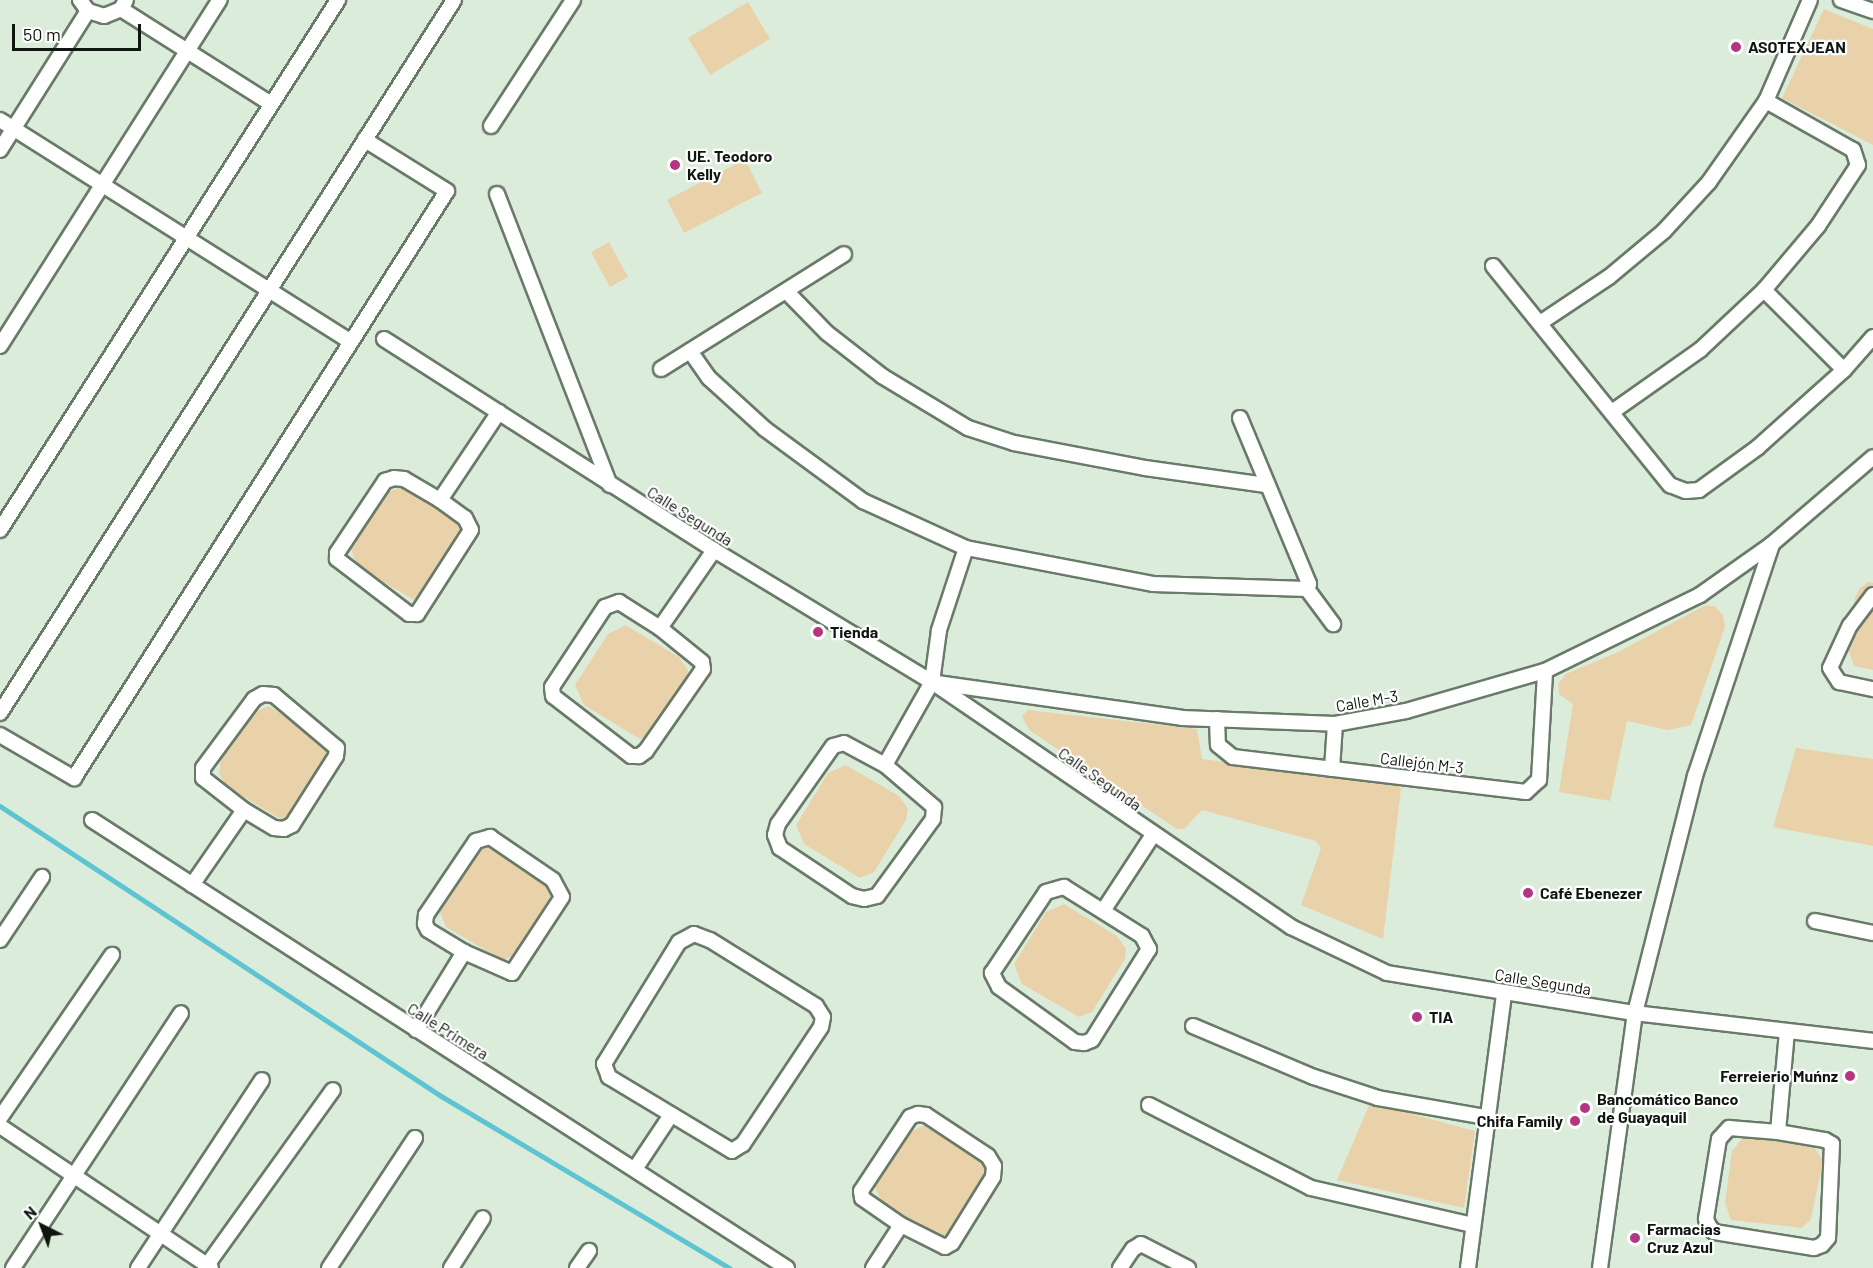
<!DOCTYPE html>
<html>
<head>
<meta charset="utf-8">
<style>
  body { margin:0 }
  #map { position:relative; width:1873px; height:1268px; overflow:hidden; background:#dbedda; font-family:Barlow,sans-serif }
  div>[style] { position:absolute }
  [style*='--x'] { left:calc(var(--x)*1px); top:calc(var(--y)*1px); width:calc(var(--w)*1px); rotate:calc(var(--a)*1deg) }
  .green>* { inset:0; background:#e9d2a9 }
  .stream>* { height:5px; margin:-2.5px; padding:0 2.5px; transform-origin:2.5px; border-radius:2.5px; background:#5fc4d2 }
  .roads { filter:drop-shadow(2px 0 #6a7a69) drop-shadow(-2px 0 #6a7a69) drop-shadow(0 2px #6a7a69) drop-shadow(0 -2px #6a7a69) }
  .minor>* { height:14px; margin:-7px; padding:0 7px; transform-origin:7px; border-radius:7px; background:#fff }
  .dots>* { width:16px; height:16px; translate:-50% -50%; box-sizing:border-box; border:3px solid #fff; border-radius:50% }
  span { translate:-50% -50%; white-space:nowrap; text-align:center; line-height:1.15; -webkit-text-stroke:4.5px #fff; paint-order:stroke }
  .poi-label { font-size:16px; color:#0f160f; font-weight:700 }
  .left { translate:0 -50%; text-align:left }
  .right { translate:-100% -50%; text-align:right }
  .street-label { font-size:16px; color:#0f160f }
  .north { position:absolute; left:12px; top:1196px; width:60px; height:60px; -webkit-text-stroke:4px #fff; paint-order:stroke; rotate:318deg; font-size:16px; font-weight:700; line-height:24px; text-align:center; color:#0f160f }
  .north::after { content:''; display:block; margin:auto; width:21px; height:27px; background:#0f160f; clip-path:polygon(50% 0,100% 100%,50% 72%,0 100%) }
  .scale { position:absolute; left:12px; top:24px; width:129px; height:27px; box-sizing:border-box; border:3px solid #0f160f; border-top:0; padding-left:8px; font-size:18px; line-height:21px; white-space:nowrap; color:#0f160f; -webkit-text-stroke:4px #fff; paint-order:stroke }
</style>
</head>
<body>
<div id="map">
  <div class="green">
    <i style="clip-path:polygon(748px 2px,770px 39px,710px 75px,688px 38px)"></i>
    <i style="clip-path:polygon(1824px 9px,1873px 29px,1873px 145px,1782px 98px)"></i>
    <i style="clip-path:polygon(745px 159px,762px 193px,684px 233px,667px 200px)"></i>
    <i style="clip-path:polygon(609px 242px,628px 277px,610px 287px,591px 252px)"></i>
    <i style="clip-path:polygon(400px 487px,453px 518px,462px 532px,422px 598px,414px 600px,358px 567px,350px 547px,382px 495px)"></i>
    <i style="clip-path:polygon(1868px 582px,1873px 583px,1873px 670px,1854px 666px,1848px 649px,1855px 597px,1860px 588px)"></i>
    <i style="clip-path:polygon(1704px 606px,1715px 606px,1723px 615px,1725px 627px,1691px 725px,1668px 730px,1627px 721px,1610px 801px,1559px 792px,1573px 704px,1559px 694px,1558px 684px,1566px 674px,1618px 652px)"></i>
    <i style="clip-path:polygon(625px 625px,679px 657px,688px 670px,686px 680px,654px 733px,640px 739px,584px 705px,575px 685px,608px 634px)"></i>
    <i style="clip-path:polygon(268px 706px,321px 738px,330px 751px,328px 761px,290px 818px,282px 820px,226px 786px,219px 773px,221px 758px,250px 715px)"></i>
    <i style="clip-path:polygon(1028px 710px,1197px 729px,1202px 759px,1398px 785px,1401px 789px,1383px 939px,1301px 905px,1321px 848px,1316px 841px,1202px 810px,1184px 829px,1177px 829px,1029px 730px,1022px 716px)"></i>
    <i style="clip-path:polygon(1796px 748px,1873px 759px,1873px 846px,1773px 827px)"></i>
    <i style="clip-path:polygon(846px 765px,899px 796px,908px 809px,906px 820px,874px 872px,860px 878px,804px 844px,796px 825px,828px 773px)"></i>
    <i style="clip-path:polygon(487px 847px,541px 878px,550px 892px,549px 902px,516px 955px,502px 960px,446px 927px,438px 907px,478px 848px)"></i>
    <i style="clip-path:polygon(1064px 904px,1117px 936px,1126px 949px,1125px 959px,1092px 1012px,1079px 1017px,1022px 984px,1014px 964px,1046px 912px)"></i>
    <i style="clip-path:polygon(1370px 1103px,1475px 1131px,1464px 1208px,1337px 1180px)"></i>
    <i style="clip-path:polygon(924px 1125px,978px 1157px,987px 1170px,985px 1180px,953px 1233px,939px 1239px,883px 1205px,874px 1185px,907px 1134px)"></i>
    <i style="clip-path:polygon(1745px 1135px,1810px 1144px,1816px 1150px,1823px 1161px,1811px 1219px,1802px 1228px,1731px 1220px,1725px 1203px,1732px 1151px)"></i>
  </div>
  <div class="stream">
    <i style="--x:0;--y:806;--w:528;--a:33.33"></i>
    <i style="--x:441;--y:1096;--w:336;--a:30.8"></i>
  </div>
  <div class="roads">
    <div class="minor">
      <i style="--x:80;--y:0;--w:14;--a:54"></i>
      <i style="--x:88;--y:11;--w:17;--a:17"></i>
      <i style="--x:104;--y:16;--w:18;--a:-22"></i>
      <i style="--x:121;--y:9;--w:10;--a:-61"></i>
      <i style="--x:1841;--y:0;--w:34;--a:19"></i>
      <i style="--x:121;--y:9;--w:178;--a:32.3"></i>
      <i style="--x:0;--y:120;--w:415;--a:32.3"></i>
      <i style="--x:491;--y:126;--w:150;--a:-56.9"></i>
      <i style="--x:0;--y:150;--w:165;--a:-57.7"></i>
      <i style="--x:497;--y:194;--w:312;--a:68.8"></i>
      <i style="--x:1493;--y:266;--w:282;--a:51.1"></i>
      <i style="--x:1670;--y:485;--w:17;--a:21"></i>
      <i style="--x:1686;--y:491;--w:13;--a:-4"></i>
      <i style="--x:1699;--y:490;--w:72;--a:-35.9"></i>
      <i style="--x:1757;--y:448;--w:117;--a:-41.9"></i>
      <i style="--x:1844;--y:370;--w:44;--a:-48.7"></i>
      <i style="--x:1764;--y:290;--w:113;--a:45"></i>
      <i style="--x:787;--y:292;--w:57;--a:45.7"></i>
      <i style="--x:827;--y:333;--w:70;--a:38"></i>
      <i style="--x:882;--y:376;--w:100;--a:31.2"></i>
      <i style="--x:968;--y:428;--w:48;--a:18.1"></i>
      <i style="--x:1014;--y:443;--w:133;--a:10.8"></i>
      <i style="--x:1145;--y:468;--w:122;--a:8"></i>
      <i style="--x:1540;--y:323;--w:83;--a:-33.7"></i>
      <i style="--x:1609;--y:277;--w:72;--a:-39.9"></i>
      <i style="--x:1664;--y:231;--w:67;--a:-47.4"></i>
      <i style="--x:1709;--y:182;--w:99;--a:-54.9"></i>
      <i style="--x:1766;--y:101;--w:110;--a:-66.5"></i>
      <i style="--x:384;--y:339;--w:392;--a:32.6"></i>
      <i style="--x:714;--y:550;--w:255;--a:31.2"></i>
      <i style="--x:932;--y:682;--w:435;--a:34.3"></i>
      <i style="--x:1291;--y:927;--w:106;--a:25.6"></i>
      <i style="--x:1387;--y:973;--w:251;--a:9.2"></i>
      <i style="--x:1635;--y:1013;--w:240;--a:6.7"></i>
      <i style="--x:0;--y:346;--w:410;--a:-57.6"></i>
      <i style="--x:690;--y:351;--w:33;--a:55"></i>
      <i style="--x:709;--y:378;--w:76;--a:42.3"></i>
      <i style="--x:765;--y:429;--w:122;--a:36.3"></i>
      <i style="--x:863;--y:501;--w:113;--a:24.5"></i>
      <i style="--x:966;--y:548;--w:190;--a:10.9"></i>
      <i style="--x:1153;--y:584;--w:154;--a:1.9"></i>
      <i style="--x:661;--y:369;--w:216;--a:-32.1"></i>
      <i style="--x:1612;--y:412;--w:108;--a:-35.2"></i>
      <i style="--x:1700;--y:350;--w:88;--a:-43.2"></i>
      <i style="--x:1764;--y:290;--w:84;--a:-49.8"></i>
      <i style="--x:1818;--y:226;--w:73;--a:-56.7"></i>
      <i style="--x:1858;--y:165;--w:16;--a:-108"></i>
      <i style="--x:1853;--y:150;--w:100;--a:-150.6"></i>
      <i style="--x:1240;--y:418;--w:180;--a:67.4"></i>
      <i style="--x:1309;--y:584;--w:5;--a:112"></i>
      <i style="--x:394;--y:478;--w:10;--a:6"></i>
      <i style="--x:404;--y:479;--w:42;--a:30.3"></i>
      <i style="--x:440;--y:500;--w:31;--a:36"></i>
      <i style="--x:465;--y:518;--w:13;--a:63"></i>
      <i style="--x:471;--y:530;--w:100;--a:122.7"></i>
      <i style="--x:417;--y:614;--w:8;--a:180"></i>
      <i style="--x:409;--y:614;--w:91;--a:-142.6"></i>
      <i style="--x:337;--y:559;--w:6;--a:-90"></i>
      <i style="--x:337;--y:553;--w:87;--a:-56.3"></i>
      <i style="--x:385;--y:481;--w:9;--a:-18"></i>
      <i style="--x:440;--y:500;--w:106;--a:-56.2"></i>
      <i style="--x:0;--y:530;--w:629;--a:-57.47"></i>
      <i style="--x:1307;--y:589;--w:44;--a:53.4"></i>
      <i style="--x:1873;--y:595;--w:38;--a:127"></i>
      <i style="--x:1850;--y:625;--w:47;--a:114.9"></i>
      <i style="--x:1830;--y:668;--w:17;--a:57"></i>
      <i style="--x:1839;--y:682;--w:35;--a:12"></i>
      <i style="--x:619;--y:602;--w:49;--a:32.4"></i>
      <i style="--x:660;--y:628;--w:54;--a:39"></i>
      <i style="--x:702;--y:662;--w:7;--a:82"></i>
      <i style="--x:703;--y:669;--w:100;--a:124.8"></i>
      <i style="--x:646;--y:751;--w:9;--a:144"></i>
      <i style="--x:639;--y:756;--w:8;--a:180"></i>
      <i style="--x:631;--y:756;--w:98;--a:-142.4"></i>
      <i style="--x:553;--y:696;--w:9;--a:-96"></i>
      <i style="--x:552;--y:687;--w:96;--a:-56.5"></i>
      <i style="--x:605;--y:607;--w:15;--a:-20"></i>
      <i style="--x:660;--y:628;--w:95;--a:-55.3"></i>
      <i style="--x:937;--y:683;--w:247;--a:8.1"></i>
      <i style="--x:1182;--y:718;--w:153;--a:2.2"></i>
      <i style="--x:1335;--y:724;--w:72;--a:-10.4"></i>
      <i style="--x:1406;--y:711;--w:145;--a:-16.1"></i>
      <i style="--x:1545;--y:671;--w:173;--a:-26.1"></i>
      <i style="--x:1700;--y:595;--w:88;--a:-35.3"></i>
      <i style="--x:1772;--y:544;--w:133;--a:-40.7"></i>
      <i style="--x:263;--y:694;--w:11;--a:5"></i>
      <i style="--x:274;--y:695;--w:82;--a:40.1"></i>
      <i style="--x:337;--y:748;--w:8;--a:97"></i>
      <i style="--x:336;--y:756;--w:82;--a:122.5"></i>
      <i style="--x:292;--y:825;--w:9;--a:153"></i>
      <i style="--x:284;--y:829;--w:10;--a:-174"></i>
      <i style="--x:274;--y:828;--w:35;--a:-149"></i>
      <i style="--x:244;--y:810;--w:52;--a:-142"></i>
      <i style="--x:203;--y:778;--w:10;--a:-90"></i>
      <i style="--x:203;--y:768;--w:86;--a:-53.5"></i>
      <i style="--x:254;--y:699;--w:10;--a:-29"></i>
      <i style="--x:0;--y:713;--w:845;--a:-57.51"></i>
      <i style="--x:1217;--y:719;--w:26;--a:88"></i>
      <i style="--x:1218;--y:745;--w:19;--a:39"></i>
      <i style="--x:1233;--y:757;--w:295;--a:6.8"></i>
      <i style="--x:1526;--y:792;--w:18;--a:-43"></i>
      <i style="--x:1539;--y:780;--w:109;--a:-86.8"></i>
      <i style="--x:0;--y:735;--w:86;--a:30.2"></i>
      <i style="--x:74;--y:778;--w:695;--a:-57.57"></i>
      <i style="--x:447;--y:191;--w:97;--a:-148.1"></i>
      <i style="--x:844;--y:743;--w:47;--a:28.2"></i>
      <i style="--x:885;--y:765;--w:65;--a:40.6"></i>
      <i style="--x:934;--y:807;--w:12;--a:95"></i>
      <i style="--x:933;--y:819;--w:95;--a:126"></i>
      <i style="--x:877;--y:896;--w:13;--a:167"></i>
      <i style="--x:864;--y:899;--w:12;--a:-166"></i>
      <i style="--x:852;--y:896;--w:87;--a:-146.3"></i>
      <i style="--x:780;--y:848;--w:14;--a:-111"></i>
      <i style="--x:775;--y:835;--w:11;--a:-75"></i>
      <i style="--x:778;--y:824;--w:95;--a:-54.8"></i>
      <i style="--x:833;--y:746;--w:11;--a:-15"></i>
      <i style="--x:885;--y:765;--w:95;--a:-60.5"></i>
      <i style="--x:932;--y:682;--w:52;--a:-82.3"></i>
      <i style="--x:939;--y:630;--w:86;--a:-71.8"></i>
      <i style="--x:1332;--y:769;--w:45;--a:-86.2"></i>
      <i style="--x:92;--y:820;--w:827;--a:32.81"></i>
      <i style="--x:490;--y:837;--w:76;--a:34.3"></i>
      <i style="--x:553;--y:880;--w:19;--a:62"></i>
      <i style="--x:562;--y:897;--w:91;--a:123.3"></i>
      <i style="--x:512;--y:973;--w:52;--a:-156.4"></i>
      <i style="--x:464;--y:952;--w:42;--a:-148.6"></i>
      <i style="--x:428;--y:930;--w:7;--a:-117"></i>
      <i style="--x:425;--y:924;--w:9;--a:-84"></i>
      <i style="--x:426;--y:915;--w:89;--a:-56"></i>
      <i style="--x:476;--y:841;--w:15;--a:-16"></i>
      <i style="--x:192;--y:885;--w:91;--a:-55.3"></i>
      <i style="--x:1064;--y:887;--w:92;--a:32.1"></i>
      <i style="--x:1142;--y:936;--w:15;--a:62"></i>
      <i style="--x:1149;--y:949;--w:107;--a:122.1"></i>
      <i style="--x:1092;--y:1040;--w:9;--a:159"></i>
      <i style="--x:1084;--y:1043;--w:9;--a:-174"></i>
      <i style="--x:1075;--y:1042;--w:94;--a:-144.1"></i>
      <i style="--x:999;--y:987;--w:16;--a:-117"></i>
      <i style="--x:992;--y:973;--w:97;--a:-56.3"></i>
      <i style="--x:1046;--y:892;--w:19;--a:-16"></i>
      <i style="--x:1103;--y:911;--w:91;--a:-56.7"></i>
      <i style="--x:1815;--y:921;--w:59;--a:11.7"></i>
      <i style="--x:694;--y:934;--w:17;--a:21"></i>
      <i style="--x:710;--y:940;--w:125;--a:31.9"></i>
      <i style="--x:816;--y:1006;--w:13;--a:58"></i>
      <i style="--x:823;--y:1017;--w:10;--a:101"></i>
      <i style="--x:821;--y:1027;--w:141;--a:123.7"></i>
      <i style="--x:743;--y:1144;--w:13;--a:148"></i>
      <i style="--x:732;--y:1151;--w:144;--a:-149"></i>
      <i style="--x:609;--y:1077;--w:14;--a:-111"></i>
      <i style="--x:604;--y:1064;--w:143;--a:-58.4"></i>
      <i style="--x:679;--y:942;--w:17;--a:-28"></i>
      <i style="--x:0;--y:940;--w:76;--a:-56.3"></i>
      <i style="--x:1193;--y:1026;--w:131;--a:22.9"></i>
      <i style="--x:1314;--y:1077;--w:67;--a:18.2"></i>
      <i style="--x:1378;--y:1098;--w:110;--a:10"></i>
      <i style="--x:416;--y:1030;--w:92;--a:-58.4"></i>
      <i style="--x:1149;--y:1105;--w:182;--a:27.1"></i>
      <i style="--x:1311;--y:1188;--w:165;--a:12.9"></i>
      <i style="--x:918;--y:1114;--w:8;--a:7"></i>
      <i style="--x:926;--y:1115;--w:74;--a:33.5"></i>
      <i style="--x:988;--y:1156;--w:12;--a:59"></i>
      <i style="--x:994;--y:1166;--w:11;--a:95"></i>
      <i style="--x:993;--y:1177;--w:78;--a:121.8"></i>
      <i style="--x:952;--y:1243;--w:8;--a:150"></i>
      <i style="--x:945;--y:1247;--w:49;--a:-153.4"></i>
      <i style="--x:901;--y:1225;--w:47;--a:-145.3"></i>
      <i style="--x:862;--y:1198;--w:7;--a:-98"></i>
      <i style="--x:861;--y:1191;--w:89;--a:-56.5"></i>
      <i style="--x:910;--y:1117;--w:9;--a:-21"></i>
      <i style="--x:0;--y:1118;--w:198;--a:-55.5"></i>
      <i style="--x:0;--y:1126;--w:254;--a:33.9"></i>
      <i style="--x:1729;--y:1128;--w:49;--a:4.7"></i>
      <i style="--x:1778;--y:1132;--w:48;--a:9.7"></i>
      <i style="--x:1825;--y:1140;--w:8;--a:30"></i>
      <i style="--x:1832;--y:1144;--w:94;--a:92.4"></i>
      <i style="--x:1828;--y:1238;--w:9;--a:131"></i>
      <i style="--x:1822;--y:1245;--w:9;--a:159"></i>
      <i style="--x:1814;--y:1248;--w:101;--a:-170.9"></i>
      <i style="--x:1714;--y:1232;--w:8;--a:-130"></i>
      <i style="--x:1709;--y:1226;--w:8;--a:-113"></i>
      <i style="--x:1706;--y:1219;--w:81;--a:-80.8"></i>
      <i style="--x:1719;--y:1139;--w:15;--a:-48"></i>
      <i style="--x:1778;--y:1132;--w:100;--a:-84.9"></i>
      <i style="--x:635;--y:1169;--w:65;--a:-56.3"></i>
      <i style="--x:13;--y:1268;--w:305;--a:-56.6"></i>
      <i style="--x:138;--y:1268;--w:225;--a:-56.6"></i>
      <i style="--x:205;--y:1268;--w:219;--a:-54.3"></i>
      <i style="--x:329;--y:1268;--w:156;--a:-56.5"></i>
      <i style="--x:451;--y:1268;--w:59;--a:-57.4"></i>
      <i style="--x:577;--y:1268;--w:21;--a:-55"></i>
      <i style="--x:873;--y:1268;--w:51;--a:-56.9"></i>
      <i style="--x:1120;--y:1268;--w:23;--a:-56"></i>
      <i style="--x:1133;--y:1249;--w:9;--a:-32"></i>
      <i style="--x:1141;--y:1244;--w:53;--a:27.1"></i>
      <i style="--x:1468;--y:1268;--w:277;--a:-82.5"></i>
      <i style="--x:1600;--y:1268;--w:257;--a:-82.2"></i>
      <i style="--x:1635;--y:1013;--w:244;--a:-75.8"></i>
      <i style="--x:1695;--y:776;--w:244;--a:-71.6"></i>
    </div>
  </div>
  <div class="dots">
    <i style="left:1736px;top:47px;background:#b43581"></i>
    <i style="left:675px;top:165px;background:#b43581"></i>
    <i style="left:818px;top:632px;background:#b43581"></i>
    <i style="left:1528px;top:893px;background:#b43581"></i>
    <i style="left:1417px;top:1017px;background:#b43581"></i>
    <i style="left:1850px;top:1076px;background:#b43581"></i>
    <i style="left:1585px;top:1108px;background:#b43581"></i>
    <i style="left:1575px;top:1121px;background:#b43581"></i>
    <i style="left:1635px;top:1238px;background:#b43581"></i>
  </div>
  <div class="poi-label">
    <span class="left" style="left:1748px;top:47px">ASOTEXJEAN</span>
    <span class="left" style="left:687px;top:165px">UE. Teodoro<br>Kelly</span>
    <span class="left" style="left:830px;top:632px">Tienda</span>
    <span class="left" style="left:1540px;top:893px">Café Ebenezer</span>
    <span class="left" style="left:1429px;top:1017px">TIA</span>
    <span class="right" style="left:1838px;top:1076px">Ferreierio Muńnz</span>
    <span class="left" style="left:1597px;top:1108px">Bancomático Banco<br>de Guayaquil</span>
    <span class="right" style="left:1563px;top:1121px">Chifa Family</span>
    <span class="left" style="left:1647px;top:1238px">Farmacias<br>Cruz Azul</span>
  </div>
  <div class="street-label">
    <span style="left:690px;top:516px;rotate:32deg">Calle Segunda</span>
    <span style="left:1367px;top:701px;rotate:-10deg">Calle M-3</span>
    <span style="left:1422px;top:763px;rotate:7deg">Callejón M-3</span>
    <span style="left:1100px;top:779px;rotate:35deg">Calle Segunda</span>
    <span style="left:1543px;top:982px;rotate:9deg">Calle Segunda</span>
    <span style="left:448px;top:1031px;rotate:32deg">Calle Primera</span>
  </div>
  <div class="north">N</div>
  <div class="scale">50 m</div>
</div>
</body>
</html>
